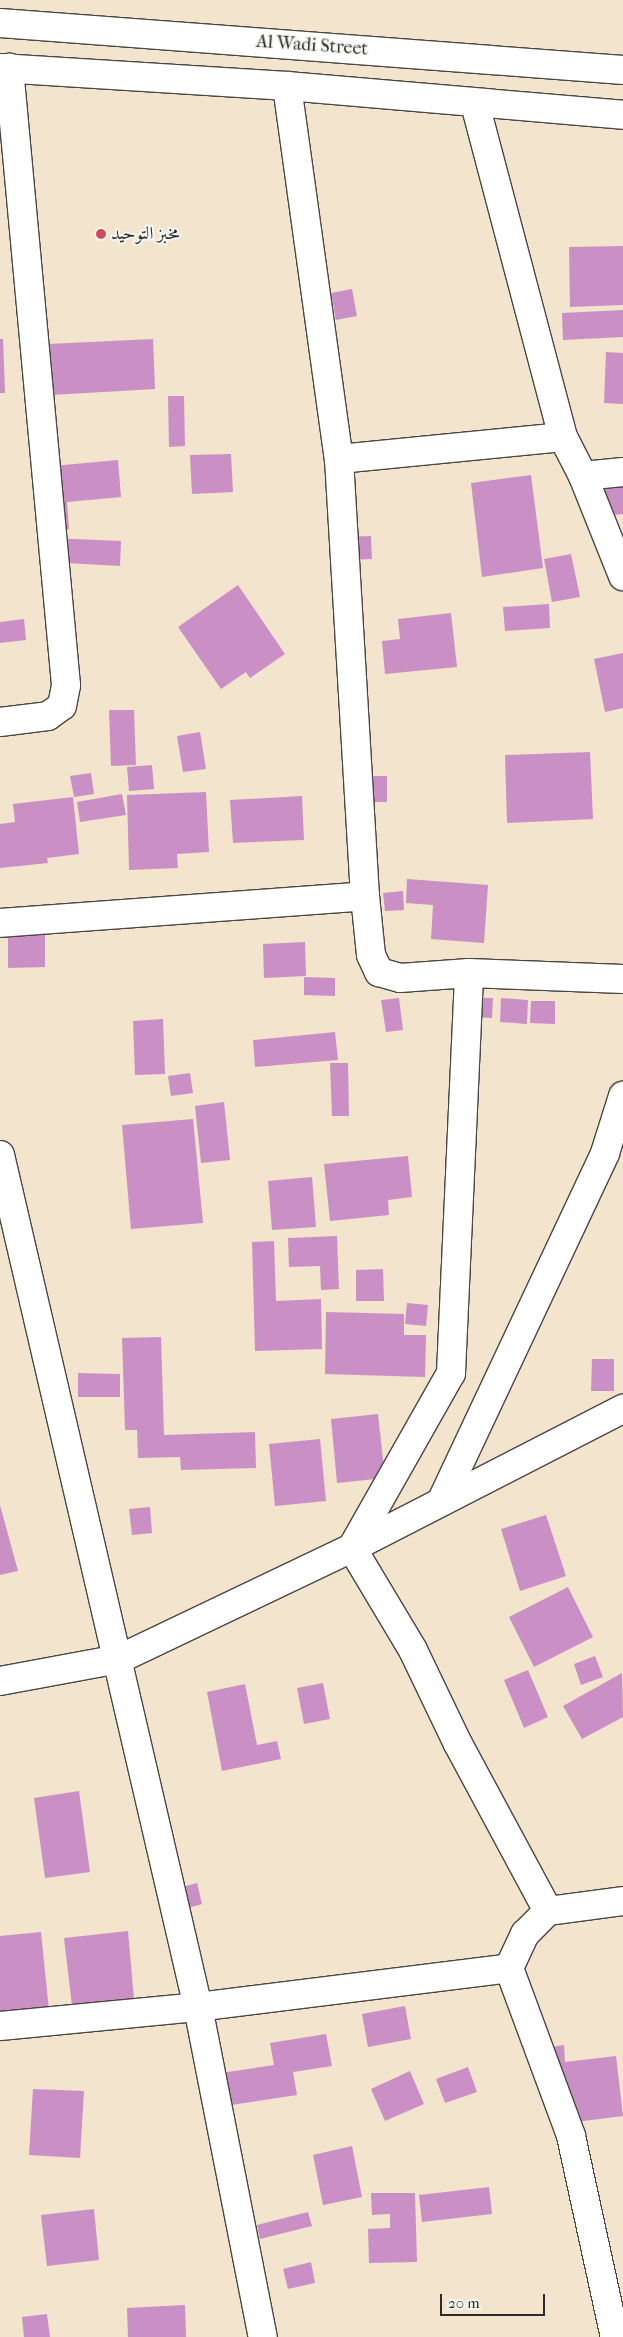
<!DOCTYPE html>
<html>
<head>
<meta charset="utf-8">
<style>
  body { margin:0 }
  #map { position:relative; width:623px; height:2337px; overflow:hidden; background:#f2e4cd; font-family:"IM FELL French Canon",Amiri,serif }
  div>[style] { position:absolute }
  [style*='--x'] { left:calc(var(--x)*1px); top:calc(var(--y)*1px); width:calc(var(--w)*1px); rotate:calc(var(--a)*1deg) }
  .building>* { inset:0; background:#ca90c5 }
  .roads { filter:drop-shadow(1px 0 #494743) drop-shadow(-1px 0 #494743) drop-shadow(0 1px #494743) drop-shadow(0 -1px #494743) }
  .street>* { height:28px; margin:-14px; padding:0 14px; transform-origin:14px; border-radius:14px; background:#fff }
  .secondary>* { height:28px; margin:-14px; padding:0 14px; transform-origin:14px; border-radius:14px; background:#fff }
  .dots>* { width:14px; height:14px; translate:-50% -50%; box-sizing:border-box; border:2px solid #f6f6f2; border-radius:50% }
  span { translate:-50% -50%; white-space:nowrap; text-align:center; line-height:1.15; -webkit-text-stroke:4px #f6f6f2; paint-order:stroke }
  .street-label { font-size:18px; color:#2b2b2b }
  .poi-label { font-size:18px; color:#2b2b2b }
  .left { translate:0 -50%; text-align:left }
  .scale { position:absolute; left:440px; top:2294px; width:105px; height:22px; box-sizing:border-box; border:2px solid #2b2b2b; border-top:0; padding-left:6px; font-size:15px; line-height:18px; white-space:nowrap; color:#2b2b2b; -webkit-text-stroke:4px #f6f6f2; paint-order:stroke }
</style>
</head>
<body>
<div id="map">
  <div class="building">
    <i style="clip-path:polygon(623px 246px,623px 305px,570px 307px,569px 247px)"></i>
    <i style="clip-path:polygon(352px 289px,357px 316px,336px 320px,331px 293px)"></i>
    <i style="clip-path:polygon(623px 310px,623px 337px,563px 340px,562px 313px)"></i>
    <i style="clip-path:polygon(0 339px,3px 339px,5px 393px,0 393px)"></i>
    <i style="clip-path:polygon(153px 339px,155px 389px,51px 395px,48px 344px)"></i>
    <i style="clip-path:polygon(606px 352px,623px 353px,623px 404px,604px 403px)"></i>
    <i style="clip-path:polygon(168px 396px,184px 396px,185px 446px,169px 447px)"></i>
    <i style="clip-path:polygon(231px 454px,233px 492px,192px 494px,190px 455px)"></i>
    <i style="clip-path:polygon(118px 460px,121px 497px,67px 502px,69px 529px,47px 531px,42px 467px)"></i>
    <i style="clip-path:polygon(623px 470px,623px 514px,605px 516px,601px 472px)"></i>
    <i style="clip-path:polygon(531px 475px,543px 568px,482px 577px,471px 483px)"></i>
    <i style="clip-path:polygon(371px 536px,372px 559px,345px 560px,344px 537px)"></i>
    <i style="clip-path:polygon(50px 538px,121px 541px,120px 566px,48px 562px)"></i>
    <i style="clip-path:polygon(571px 554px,580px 597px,552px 602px,544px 559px)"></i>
    <i style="clip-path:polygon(238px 585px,285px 654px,250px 678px,246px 672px,221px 689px,178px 627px)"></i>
    <i style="clip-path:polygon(549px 604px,550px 628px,505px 631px,503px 607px)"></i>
    <i style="clip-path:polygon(451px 613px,457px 667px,385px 674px,382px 641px,400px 639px,398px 619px)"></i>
    <i style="clip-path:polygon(24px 619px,26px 640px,0 643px,0 622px)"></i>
    <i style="clip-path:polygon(623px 653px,623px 708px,605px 712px,594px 659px)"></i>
    <i style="clip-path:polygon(109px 710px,134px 710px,136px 765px,111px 766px)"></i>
    <i style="clip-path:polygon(200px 732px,206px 769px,183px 772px,177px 736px)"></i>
    <i style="clip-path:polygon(590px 752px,593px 819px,507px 823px,505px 755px)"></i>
    <i style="clip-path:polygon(152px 765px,154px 789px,129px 791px,127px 767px)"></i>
    <i style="clip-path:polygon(91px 773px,94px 794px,74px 797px,70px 776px)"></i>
    <i style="clip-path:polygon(360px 776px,387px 776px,387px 802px,360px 802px)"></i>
    <i style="clip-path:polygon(206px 792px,209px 852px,177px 854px,178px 868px,129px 870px,127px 795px)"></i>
    <i style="clip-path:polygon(122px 794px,126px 815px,80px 822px,77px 802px)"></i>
    <i style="clip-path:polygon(302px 796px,304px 840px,233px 843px,230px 800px)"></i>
    <i style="clip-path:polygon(73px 797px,79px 854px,47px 858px,48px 863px,0 868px,0 824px,15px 822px,13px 804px)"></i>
    <i style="clip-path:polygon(407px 879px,488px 885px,484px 943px,431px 939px,433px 905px,406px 903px)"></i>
    <i style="clip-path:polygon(403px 891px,404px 910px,385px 911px,383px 893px)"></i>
    <i style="clip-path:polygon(45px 933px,45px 967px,8px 968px,8px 934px)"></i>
    <i style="clip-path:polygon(305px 942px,306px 976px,264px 978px,263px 944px)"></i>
    <i style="clip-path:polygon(304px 977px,335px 978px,335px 996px,304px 995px)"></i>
    <i style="clip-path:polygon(399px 998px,403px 1030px,386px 1032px,381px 1000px)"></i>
    <i style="clip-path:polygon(469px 998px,493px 998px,492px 1018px,469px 1017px)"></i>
    <i style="clip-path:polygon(501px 998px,528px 1000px,527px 1024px,500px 1022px)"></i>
    <i style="clip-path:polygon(531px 1001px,555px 1001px,555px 1024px,530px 1023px)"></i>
    <i style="clip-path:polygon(163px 1019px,165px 1074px,135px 1075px,133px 1021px)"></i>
    <i style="clip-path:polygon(335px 1032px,338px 1060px,255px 1067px,253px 1040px)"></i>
    <i style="clip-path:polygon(330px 1063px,348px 1063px,349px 1116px,332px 1116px)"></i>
    <i style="clip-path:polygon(190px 1073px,193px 1093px,171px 1096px,168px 1076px)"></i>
    <i style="clip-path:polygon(224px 1102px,230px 1160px,201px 1163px,195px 1106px)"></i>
    <i style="clip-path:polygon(193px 1119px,203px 1223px,131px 1229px,122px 1125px)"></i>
    <i style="clip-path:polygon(408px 1156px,412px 1197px,388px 1200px,389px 1215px,330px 1221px,324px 1164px)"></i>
    <i style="clip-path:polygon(312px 1177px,316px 1227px,272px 1230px,268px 1181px)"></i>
    <i style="clip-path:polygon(337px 1236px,339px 1289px,321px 1290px,320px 1266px,289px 1267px,288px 1238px)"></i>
    <i style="clip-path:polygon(274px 1241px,276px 1301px,321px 1299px,322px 1349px,255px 1351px,252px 1242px)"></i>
    <i style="clip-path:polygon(383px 1269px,384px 1301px,356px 1301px,356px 1270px)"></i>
    <i style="clip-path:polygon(407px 1303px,428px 1305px,426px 1326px,405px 1324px)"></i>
    <i style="clip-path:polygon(326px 1312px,404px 1314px,404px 1335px,426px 1335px,425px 1377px,325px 1374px)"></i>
    <i style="clip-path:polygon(161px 1337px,164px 1435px,255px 1432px,256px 1468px,181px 1470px,180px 1457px,138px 1458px,137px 1430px,125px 1430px,122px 1338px)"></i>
    <i style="clip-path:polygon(592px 1359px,614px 1359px,614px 1391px,591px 1391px)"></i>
    <i style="clip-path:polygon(78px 1373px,120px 1374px,120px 1397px,78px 1397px)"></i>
    <i style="clip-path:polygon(378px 1414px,385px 1478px,337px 1483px,331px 1419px)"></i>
    <i style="clip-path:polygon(320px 1439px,326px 1501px,275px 1506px,269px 1444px)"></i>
    <i style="clip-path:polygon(0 1505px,18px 1571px,0 1575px)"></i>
    <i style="clip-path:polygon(150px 1507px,152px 1533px,132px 1535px,129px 1509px)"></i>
    <i style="clip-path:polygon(546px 1515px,566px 1576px,520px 1591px,501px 1529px)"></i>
    <i style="clip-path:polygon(568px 1587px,593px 1637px,534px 1667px,509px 1617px)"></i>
    <i style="clip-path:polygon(595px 1656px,603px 1677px,581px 1685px,574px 1664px)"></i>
    <i style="clip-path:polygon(528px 1670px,548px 1717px,524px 1728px,504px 1680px)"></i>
    <i style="clip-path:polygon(622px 1673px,623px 1717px,582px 1739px,563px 1706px)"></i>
    <i style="clip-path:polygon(323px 1683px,330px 1719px,304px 1724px,297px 1688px)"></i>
    <i style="clip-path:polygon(245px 1684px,257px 1745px,277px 1741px,281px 1759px,222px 1771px,207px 1692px)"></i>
    <i style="clip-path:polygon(79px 1791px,90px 1872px,45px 1878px,34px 1798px)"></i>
    <i style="clip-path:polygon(197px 1883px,202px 1904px,181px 1910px,176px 1889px)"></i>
    <i style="clip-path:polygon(128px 1931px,134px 1999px,72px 2006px,64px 1938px)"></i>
    <i style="clip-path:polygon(41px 1932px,49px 2010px,0 2014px,0 1936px)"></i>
    <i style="clip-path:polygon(405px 2006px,411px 2039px,368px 2047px,362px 2014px)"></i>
    <i style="clip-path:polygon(326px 2034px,332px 2066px,293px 2072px,297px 2095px,225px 2106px,221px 2073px,274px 2065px,270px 2043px)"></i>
    <i style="clip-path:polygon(564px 2045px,565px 2062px,616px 2056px,623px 2116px,560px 2124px,551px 2047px)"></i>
    <i style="clip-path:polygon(468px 2067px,477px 2092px,445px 2103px,436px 2079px)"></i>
    <i style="clip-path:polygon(410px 2071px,424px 2104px,385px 2121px,371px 2089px)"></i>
    <i style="clip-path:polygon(33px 2089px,84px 2091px,80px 2158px,29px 2155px)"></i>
    <i style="clip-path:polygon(352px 2146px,362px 2197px,323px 2205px,313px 2155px)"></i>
    <i style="clip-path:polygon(489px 2187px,492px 2214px,422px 2222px,419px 2195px)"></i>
    <i style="clip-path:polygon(371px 2193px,415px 2193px,417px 2262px,369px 2263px,368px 2229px,390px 2228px,390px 2214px,372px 2215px)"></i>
    <i style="clip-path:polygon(94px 2209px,99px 2260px,47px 2266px,41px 2215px)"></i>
    <i style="clip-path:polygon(308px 2212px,312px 2226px,260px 2239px,257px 2225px)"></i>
    <i style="clip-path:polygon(311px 2262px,315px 2283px,288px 2289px,283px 2269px)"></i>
    <i style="clip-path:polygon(185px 2305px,186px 2337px,128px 2337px,127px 2308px)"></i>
    <i style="clip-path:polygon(47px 2314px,50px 2337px,24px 2337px,22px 2317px)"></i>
  </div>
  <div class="roads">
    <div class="street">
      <i style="--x:287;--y:86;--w:377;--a:82.1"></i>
      <i style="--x:339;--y:459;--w:438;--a:86.6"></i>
      <i style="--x:365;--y:896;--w:59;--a:84.2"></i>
      <i style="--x:371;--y:955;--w:19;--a:65"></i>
      <i style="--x:379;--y:972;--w:22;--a:16"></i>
      <i style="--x:400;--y:978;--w:69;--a:-4.1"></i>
      <i style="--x:469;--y:973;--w:154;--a:2.2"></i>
      <i style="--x:475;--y:104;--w:344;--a:75.2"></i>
      <i style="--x:563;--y:437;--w:44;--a:62.9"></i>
      <i style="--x:583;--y:476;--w:108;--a:68.2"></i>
      <i style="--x:339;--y:459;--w:225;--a:-5.6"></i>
      <i style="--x:583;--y:476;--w:40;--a:-5.7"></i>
      <i style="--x:0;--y:722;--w:48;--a:-7.1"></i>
      <i style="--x:48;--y:716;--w:17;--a:-36"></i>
      <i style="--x:62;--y:706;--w:21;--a:-79"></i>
      <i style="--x:66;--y:685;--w:620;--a:-95.28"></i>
      <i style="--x:0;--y:923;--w:366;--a:-4.2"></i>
      <i style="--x:0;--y:1155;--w:875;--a:76.92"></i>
      <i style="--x:198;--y:2007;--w:336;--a:78.9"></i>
      <i style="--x:442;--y:1500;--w:383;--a:-64.8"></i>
      <i style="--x:605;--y:1153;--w:60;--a:-72.5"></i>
      <i style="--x:0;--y:1681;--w:121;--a:-10.5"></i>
      <i style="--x:119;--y:1659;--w:258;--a:-25.5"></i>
      <i style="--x:352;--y:1548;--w:305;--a:-27.2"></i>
      <i style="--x:548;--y:1911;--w:76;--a:-7.6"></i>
      <i style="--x:509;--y:1968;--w:179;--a:69.7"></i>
      <i style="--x:571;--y:2136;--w:206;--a:77.7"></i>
      <i style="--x:0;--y:2026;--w:199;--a:-5.5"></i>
      <i style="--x:198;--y:2007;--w:313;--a:-7.1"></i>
      <i style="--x:509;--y:1968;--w:38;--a:-65"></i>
      <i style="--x:525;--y:1934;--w:33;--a:-45"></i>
      <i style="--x:548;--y:1911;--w:190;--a:-118.3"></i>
      <i style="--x:458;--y:1744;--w:104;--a:-115.6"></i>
      <i style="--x:413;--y:1650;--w:119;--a:-120.9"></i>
      <i style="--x:352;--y:1548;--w:201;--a:-60.5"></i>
      <i style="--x:451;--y:1373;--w:400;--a:-87.4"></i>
    </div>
    <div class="secondary">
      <i style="--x:0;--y:23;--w:625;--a:4.31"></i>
      <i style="--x:0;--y:68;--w:288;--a:3.6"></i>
      <i style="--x:287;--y:86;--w:337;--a:4.9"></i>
    </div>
  </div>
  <div class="dots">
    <i style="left:101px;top:234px;background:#d1495b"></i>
  </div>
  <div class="street-label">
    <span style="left:312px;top:46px;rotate:4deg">Al Wadi Street</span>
  </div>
  <div class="poi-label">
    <span class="left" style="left:111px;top:234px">مخبز التوحيد</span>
  </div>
  <div class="scale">20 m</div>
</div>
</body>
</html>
